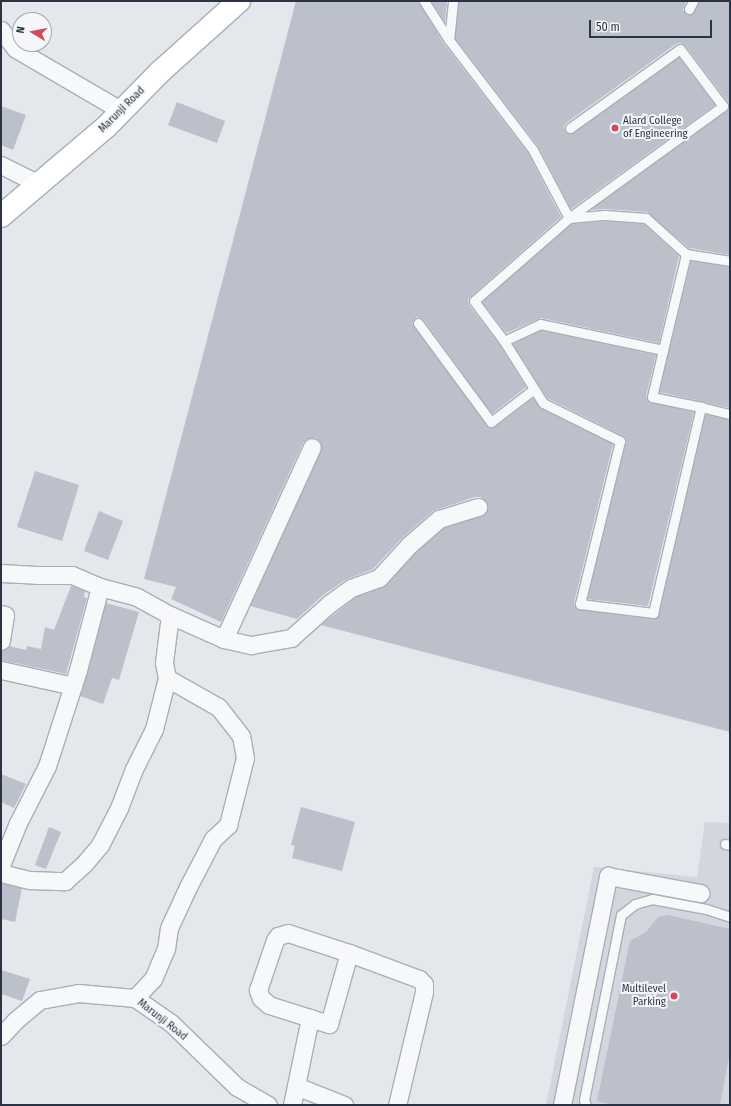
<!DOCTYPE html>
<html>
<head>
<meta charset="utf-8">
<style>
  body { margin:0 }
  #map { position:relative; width:731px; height:1106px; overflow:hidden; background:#e4e7ec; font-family:"Fira Sans Condensed",sans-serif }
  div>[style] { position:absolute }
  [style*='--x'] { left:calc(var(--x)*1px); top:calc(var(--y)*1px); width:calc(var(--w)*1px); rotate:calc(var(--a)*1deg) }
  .built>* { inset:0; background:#d2d6de }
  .building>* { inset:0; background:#bbc0ca }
  .roads { filter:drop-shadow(1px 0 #a9aeb7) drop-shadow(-1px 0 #a9aeb7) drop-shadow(0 1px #a9aeb7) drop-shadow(0 -1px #a9aeb7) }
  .lane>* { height:9px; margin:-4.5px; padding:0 4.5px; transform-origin:4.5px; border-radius:4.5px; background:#f7f8fa }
  .street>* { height:17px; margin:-8.5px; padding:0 8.5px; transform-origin:8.5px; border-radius:8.5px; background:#f7f8fa }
  .secondary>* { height:22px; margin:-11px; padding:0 11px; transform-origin:11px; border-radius:11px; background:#fff }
  .dots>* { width:11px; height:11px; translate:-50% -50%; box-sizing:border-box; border:2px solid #f4f6f9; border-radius:50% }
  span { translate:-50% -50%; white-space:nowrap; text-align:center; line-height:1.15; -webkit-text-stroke:4px #f4f6f9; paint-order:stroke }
  .street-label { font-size:11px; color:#2b3445 }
  .poi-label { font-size:11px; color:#2b3445 }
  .left { translate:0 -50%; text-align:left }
  .right { translate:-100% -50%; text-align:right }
  .frame { position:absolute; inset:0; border:2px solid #2b3445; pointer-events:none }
  .north { position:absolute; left:12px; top:12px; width:40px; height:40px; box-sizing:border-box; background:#f4f6f9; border:1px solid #a4a8b1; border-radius:50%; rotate:280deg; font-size:11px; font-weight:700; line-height:16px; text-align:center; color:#2b3445 }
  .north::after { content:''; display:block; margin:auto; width:14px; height:18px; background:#d1495b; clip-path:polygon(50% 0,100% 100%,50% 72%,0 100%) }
  .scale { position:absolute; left:589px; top:20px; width:123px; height:18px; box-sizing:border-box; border:2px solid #2b3445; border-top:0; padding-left:5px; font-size:12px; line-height:14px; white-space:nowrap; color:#2b3445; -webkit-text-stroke:3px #f4f6f9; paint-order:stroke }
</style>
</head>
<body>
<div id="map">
  <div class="built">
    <i style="clip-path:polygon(705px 822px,730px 823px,730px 1105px,546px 1105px,594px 867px,697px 877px)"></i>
  </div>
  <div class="building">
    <i style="clip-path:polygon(296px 1px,418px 1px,444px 44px,528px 153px,561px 217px,468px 299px,469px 305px,499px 344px,526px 387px,492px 414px,423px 319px,417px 317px,412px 323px,488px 427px,495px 427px,533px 398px,540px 408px,613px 444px,574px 603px,577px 609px,652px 619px,658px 617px,705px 414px,730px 420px,730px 732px,321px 625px,356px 597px,386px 585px,416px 552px,444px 528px,485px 514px,488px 504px,481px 497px,475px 497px,433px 511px,402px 538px,373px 569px,345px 580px,322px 596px,297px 619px,250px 606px,321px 451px,320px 442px,316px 438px,307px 439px,303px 443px,221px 622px,171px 599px,176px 587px,144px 579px)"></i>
    <i style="clip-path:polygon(431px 1px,447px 1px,445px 22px)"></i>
    <i style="clip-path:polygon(459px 1px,686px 1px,683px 10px,689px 15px,694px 12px,699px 1px,730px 1px,730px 255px,689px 248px,647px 212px,605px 209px,590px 210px,728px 109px,728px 102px,685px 45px,680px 43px,676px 44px,566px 123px,564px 126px,565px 131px,568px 134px,574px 133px,679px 57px,715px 105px,571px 209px,538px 146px,455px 38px)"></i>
    <i style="clip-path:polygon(177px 102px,225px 121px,217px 143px,168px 125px)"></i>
    <i style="clip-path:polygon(1px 106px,26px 115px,13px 150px,1px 145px)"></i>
    <i style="clip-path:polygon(605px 221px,644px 224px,679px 256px,659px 343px,541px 318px,506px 333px,482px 302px,571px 224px)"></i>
    <i style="clip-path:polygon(691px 261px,730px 267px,730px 408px,659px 392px)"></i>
    <i style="clip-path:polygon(541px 330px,656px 355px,646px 396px,648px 401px,694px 412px,648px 606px,587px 599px,626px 440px,623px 436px,547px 398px,513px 344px)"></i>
    <i style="clip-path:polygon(35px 471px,79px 485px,62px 541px,17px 527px)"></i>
    <i style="clip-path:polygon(99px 511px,123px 521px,108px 560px,84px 551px)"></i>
    <i style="clip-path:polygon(71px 586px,85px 591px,84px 597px,87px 598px,66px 674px,1px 660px,1px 651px,9px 646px,26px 650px,27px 646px,41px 649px,45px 627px,54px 630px)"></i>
    <i style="clip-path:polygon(106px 603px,139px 612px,119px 680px,112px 678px,103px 704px,80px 696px)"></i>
    <i style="clip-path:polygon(1px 774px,26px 784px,14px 808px,1px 802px)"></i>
    <i style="clip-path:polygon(301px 807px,355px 822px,342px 871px,292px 858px,295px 846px,291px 845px)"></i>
    <i style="clip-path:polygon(49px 827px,61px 832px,46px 869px,35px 865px)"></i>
    <i style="clip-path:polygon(1px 883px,22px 888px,15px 922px,1px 919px)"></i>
    <i style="clip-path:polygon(668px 915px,730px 929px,730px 1051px,720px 1105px,612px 1105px,597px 1101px,630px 941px,646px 932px,658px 917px)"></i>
    <i style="clip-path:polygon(1px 970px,30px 979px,22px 1001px,1px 994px)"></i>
  </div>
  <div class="roads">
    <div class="lane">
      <i style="--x:424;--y:1;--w:46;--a:57.3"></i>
      <i style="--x:449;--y:40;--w:138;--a:52.6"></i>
      <i style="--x:533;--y:150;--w:77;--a:62.1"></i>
      <i style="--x:689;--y:9;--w:9;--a:-63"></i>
      <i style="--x:449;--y:40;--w:39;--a:-84"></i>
      <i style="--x:570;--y:128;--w:135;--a:-35.7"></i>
      <i style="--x:680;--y:49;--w:71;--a:53"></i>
      <i style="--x:723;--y:106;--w:190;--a:144"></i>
      <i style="--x:569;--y:218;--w:126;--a:138.9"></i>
      <i style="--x:474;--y:301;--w:50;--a:53.1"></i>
      <i style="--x:504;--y:341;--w:73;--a:57.8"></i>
      <i style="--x:543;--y:403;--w:86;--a:26.3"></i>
      <i style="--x:620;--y:441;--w:168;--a:103.8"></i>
      <i style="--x:580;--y:604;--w:74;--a:7"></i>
      <i style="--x:653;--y:613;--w:212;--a:-76.9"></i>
      <i style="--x:701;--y:407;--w:30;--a:14"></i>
      <i style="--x:569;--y:218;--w:36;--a:-5"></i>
      <i style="--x:605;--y:215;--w:41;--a:4.2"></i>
      <i style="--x:646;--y:218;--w:54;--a:42"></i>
      <i style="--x:686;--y:254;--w:45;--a:9"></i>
      <i style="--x:418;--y:323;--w:123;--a:53.6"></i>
      <i style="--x:491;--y:422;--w:54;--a:-37.5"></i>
      <i style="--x:504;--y:341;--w:40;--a:-25"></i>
      <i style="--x:540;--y:324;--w:126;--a:11.9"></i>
      <i style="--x:663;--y:350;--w:99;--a:-76.5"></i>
      <i style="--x:663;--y:350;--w:48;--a:103.2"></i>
      <i style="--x:652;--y:397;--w:50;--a:11.5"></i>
      <i style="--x:725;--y:844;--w:5;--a:11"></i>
      <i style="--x:586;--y:1105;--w:5;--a:-112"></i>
      <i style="--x:584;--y:1100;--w:189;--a:-78.7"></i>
      <i style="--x:621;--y:915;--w:18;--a:-38"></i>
      <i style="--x:635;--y:904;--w:18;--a:-16"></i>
      <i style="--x:652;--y:899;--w:55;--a:10.5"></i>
      <i style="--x:706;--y:909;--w:25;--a:18"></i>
    </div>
    <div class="street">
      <i style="--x:1;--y:30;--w:24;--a:52"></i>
      <i style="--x:16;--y:49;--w:123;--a:30.3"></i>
      <i style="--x:1;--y:165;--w:42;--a:26.6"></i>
      <i style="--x:1;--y:573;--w:36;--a:3"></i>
      <i style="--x:37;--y:575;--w:35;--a:0"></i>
      <i style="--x:72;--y:575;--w:30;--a:23"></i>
      <i style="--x:100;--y:587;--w:38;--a:15"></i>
      <i style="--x:137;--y:597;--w:38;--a:29"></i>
      <i style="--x:1;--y:614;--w:4;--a:14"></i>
      <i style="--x:5;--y:615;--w:26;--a:99"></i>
      <i style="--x:224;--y:639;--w:211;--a:-65.4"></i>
      <i style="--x:1;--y:670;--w:74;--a:12.5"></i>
      <i style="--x:1;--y:865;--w:45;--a:-68"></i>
      <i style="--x:18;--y:823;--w:64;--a:-63"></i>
      <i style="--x:47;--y:766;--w:101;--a:-72.1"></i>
      <i style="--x:78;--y:670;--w:86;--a:-75.2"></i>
      <i style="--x:1;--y:873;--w:30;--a:14"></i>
      <i style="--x:30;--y:880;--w:35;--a:2"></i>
      <i style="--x:65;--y:881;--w:25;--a:-42"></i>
      <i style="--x:84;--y:864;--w:25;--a:-50"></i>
      <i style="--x:100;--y:845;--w:42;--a:-62.8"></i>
      <i style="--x:119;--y:808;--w:42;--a:-69"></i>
      <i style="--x:134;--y:769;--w:45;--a:-63.4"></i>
      <i style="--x:154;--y:729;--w:53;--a:-75.7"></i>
      <i style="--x:135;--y:998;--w:26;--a:-47"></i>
      <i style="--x:153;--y:979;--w:33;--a:-67"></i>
      <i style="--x:166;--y:949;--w:21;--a:-82"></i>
      <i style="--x:169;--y:928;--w:45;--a:-65.1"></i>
      <i style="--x:188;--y:887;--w:54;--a:-62.5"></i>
      <i style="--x:213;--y:839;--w:21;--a:-43"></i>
      <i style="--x:228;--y:825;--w:69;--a:-75.8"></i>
      <i style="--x:245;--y:758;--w:22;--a:-100"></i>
      <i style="--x:241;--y:736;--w:37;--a:-128"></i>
      <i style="--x:218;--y:707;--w:59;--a:-150.4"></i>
      <i style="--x:167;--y:678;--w:16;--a:-101"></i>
      <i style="--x:164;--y:662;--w:47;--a:-82.7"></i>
      <i style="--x:170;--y:615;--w:59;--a:24"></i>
      <i style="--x:224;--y:639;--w:28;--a:13"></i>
      <i style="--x:251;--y:645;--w:41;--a:-9.9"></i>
      <i style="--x:291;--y:638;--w:51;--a:-41.8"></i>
      <i style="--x:329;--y:604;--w:27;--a:-36"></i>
      <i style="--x:351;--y:588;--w:30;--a:-20"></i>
      <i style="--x:379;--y:578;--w:45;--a:-47.7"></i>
      <i style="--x:409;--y:545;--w:40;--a:-41"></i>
      <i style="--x:439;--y:519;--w:41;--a:-17.1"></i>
      <i style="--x:310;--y:1018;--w:43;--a:-162.4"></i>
      <i style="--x:269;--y:1005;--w:11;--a:-139"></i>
      <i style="--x:261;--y:998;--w:9;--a:-111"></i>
      <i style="--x:258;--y:990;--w:53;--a:-71.2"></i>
      <i style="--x:275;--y:940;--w:5;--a:-53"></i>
      <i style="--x:278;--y:936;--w:10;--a:-17"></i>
      <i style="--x:288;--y:933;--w:64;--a:18.2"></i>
      <i style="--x:1;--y:1036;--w:22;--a:-47"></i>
      <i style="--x:16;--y:1020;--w:31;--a:-40"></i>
      <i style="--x:40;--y:1000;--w:39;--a:-10"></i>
      <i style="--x:78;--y:993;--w:57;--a:5"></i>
      <i style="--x:135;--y:998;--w:44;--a:34.8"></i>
      <i style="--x:171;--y:1023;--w:92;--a:44.1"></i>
      <i style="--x:237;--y:1087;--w:36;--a:30"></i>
      <i style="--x:296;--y:1086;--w:52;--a:21.6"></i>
      <i style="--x:292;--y:1105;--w:89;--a:-78.3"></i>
      <i style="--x:310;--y:1018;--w:20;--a:18"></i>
      <i style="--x:329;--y:1024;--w:74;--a:-74.3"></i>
      <i style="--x:349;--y:953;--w:75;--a:20.4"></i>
      <i style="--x:419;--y:979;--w:7;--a:45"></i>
      <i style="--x:424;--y:984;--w:8;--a:90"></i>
      <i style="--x:424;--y:992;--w:116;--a:103.4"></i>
      <i style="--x:562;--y:1105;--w:234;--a:-78.6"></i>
      <i style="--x:608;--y:876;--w:94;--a:10.5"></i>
    </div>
    <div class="secondary">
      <i style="--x:1;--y:216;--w:139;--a:-40.3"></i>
      <i style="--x:107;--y:126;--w:77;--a:-45.5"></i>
      <i style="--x:161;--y:71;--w:105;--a:-41.9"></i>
    </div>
  </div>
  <div class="dots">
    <i style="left:615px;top:128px;background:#d1495b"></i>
    <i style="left:674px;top:996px;background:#d1495b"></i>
  </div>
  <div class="street-label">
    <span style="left:122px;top:110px;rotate:-45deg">Marunji Road</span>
    <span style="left:162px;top:1020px;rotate:38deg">Marunji Road</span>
  </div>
  <div class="poi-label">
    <span class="left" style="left:623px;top:128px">Alard College<br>of Engineering</span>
    <span class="right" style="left:666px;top:996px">Multilevel<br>Parking</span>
  </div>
  <div class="frame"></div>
  <div class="north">N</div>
  <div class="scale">50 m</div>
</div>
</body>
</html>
